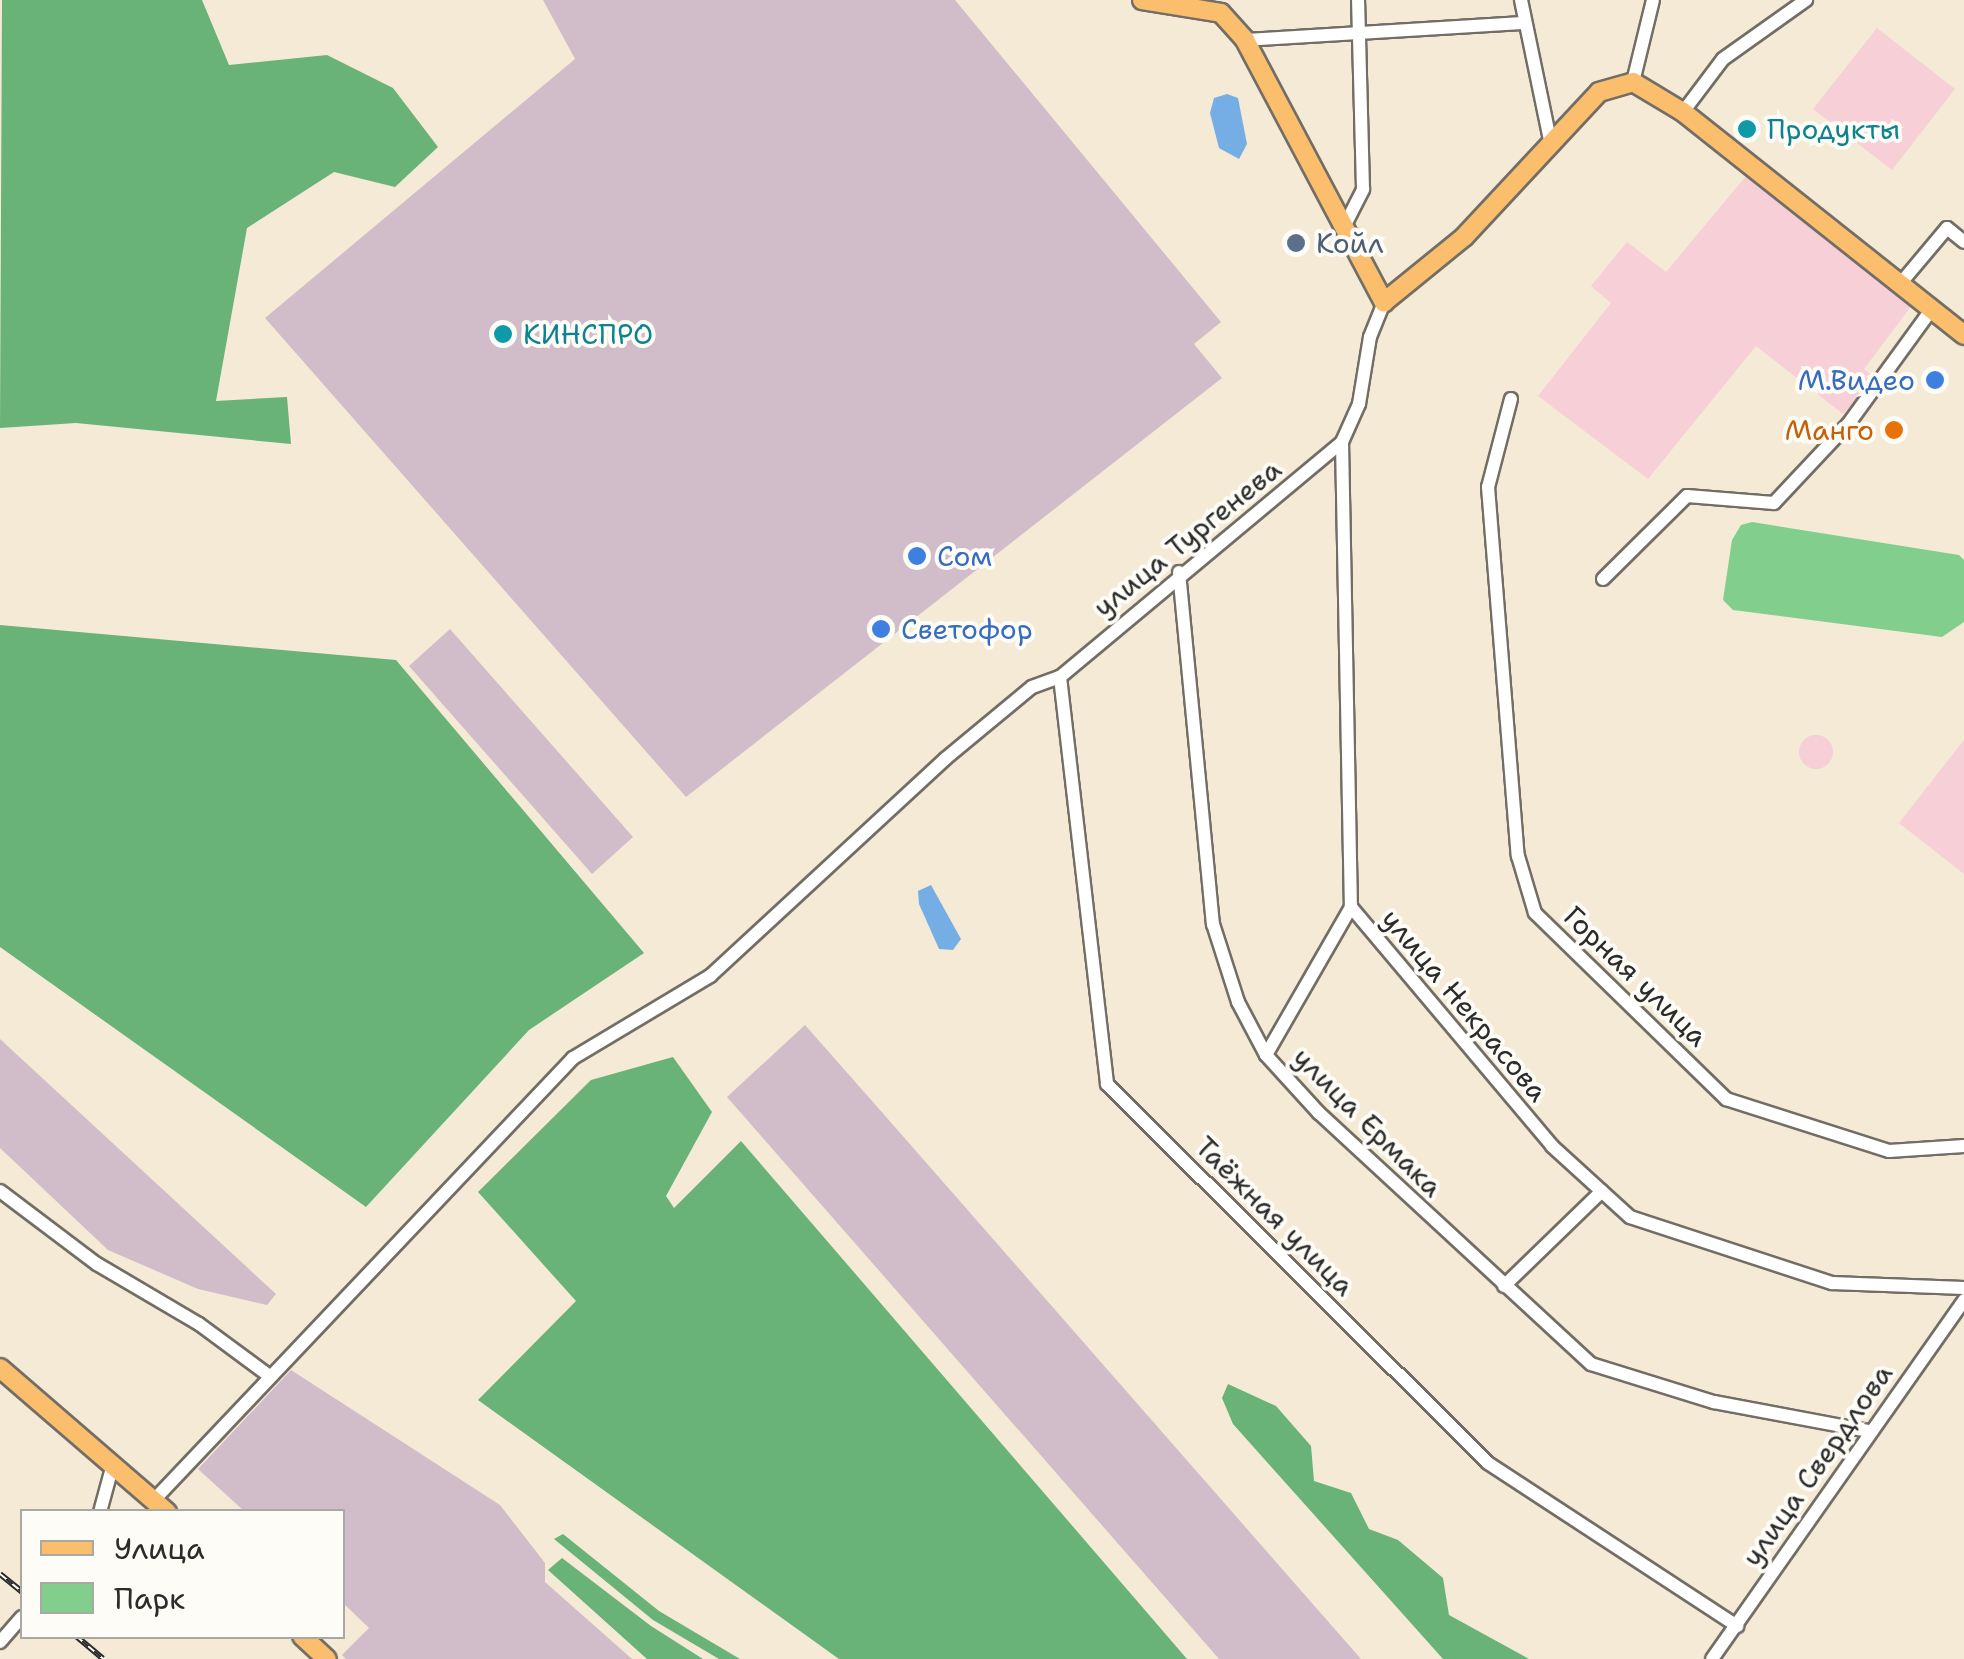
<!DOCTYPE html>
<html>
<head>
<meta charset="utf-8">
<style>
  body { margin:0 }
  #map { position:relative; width:1964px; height:1659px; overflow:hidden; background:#f5ead5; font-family:"Shantell Sans",sans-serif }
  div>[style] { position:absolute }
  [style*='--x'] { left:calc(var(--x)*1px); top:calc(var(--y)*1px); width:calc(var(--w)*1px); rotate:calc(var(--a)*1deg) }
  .built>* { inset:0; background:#f6cfd7 }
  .round { border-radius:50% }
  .industrial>* { inset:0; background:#d1bdc9 }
  .green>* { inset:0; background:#82cf8d }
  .forest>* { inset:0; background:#69b278 }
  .water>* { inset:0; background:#75aee5 }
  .roads { filter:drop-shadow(2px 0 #726e66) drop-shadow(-2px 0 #726e66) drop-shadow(0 2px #726e66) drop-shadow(0 -2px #726e66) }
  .minor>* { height:12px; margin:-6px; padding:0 6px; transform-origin:6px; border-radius:6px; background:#fff }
  .major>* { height:18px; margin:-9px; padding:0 9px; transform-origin:9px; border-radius:9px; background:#fabe6d }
  .rail>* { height:6px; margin-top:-3px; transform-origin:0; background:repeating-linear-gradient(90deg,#fdfcf7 0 8px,#2b2b2b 0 16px); box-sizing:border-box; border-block:2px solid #2b2b2b }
  .dots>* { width:28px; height:28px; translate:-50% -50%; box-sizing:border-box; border:5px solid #fdfcf7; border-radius:50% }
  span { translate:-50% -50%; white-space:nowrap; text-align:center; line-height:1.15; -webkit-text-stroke:8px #fdfcf7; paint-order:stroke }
  .culture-label { font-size:28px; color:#0d838f }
  .left { translate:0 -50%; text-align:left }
  .service-label { font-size:28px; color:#4e5e75 }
  .shop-label { font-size:28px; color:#366cbe }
  .right { translate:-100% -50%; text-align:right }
  .food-label { font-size:28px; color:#c56008 }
  .street-label { font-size:28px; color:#2b2b2b }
  .legend { position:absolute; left:20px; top:1509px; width:325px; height:130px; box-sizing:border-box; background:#fdfcf7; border:2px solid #a9a8a5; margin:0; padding:12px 18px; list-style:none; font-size:30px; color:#2b2b2b }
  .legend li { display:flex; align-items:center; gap:20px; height:50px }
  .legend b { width:50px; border:2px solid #a9a8a5 }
</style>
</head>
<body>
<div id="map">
  <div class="built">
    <i style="clip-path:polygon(1877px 28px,1955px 89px,1892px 170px,1813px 109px)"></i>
    <i style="clip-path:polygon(1746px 176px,1912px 305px,1864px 369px,1876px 379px,1843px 414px,1756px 346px,1648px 479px,1538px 396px,1611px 303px,1591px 286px,1627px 242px,1666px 272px)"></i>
    <i class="round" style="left:1799px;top:735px;width:34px;height:34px"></i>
    <i style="clip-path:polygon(1964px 740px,1964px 874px,1899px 823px)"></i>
  </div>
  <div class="industrial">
    <i style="clip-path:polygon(543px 0,955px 0,1221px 322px,1194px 344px,1222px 378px,686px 797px,265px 318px,575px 59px)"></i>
    <i style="clip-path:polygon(450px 629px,633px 837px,592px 874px,409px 666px)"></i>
    <i style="clip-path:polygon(805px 1025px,880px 1110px,1361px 1659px,1219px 1659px,727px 1097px)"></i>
    <i style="clip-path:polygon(0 1039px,276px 1294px,267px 1305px,198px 1289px,108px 1250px,0 1148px)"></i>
    <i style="clip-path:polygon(291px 1370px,500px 1505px,545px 1563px,545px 1582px,632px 1659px,346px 1659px,342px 1655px,369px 1628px,343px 1603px,342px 1512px,244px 1511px,198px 1469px)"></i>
  </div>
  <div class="green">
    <i style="clip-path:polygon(1752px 522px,1959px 555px,1964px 560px,1964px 622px,1942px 637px,1733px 610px,1723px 600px,1732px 540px,1741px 525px)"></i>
  </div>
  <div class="forest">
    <i style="clip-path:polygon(2px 0,202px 0,229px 65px,327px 55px,393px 88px,438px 147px,395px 187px,334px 172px,247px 228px,216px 401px,287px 397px,291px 444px,76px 423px,0 428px)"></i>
    <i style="clip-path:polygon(0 625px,396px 660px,644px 953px,529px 1030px,366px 1207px,0 947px)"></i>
    <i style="clip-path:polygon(673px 1057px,712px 1112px,666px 1196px,674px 1208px,741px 1141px,1187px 1659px,839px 1659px,478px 1400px,576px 1301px,478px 1192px,591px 1080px)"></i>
    <i style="clip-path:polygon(1228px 1384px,1276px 1406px,1311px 1446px,1314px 1481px,1351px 1493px,1369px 1529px,1398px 1540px,1443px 1578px,1449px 1615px,1529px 1659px,1443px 1659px,1233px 1424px,1222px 1398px)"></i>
    <i style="clip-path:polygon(563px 1534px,659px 1611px,740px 1659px,719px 1659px,653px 1620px,554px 1539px)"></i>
    <i style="clip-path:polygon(562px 1558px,651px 1626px,703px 1659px,647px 1659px,548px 1570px)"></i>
  </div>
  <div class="water">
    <i style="clip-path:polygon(1227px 94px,1238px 98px,1247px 144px,1239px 159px,1219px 148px,1210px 113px,1214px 98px)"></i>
    <i style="clip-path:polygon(931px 885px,961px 939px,953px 950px,939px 949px,919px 904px,918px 891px)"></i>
  </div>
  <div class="roads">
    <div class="minor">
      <i style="--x:1521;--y:0;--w:148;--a:78.3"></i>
      <i style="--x:1245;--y:40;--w:280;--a:-3.5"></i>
      <i style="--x:1633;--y:82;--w:84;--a:-76.3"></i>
      <i style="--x:1683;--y:112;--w:66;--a:-53"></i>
      <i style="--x:1723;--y:59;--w:102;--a:-35.4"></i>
      <i style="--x:1347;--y:221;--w:36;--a:-63"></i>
      <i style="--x:1363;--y:189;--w:189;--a:-91.5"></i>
      <i style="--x:1900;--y:284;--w:73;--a:-50"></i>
      <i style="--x:1947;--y:228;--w:22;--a:39"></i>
      <i style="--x:1511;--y:399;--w:91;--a:104.6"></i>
      <i style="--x:1488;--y:487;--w:370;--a:85.4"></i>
      <i style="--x:1518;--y:856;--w:59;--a:73.4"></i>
      <i style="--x:1535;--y:913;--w:267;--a:44.2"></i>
      <i style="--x:1726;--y:1099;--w:171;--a:17.7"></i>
      <i style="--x:1889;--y:1151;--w:75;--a:-3.8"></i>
      <i style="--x:1342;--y:442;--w:465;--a:88.9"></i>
      <i style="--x:1351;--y:907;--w:312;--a:49.9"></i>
      <i style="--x:1552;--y:1146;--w:105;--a:42.3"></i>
      <i style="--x:1630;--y:1217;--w:213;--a:18.1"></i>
      <i style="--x:1832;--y:1283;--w:132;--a:2.2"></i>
      <i style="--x:1179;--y:572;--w:354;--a:84.5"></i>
      <i style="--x:1213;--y:924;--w:82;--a:72.2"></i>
      <i style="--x:1238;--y:1002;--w:60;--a:62.2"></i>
      <i style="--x:1266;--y:1055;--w:79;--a:47.6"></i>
      <i style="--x:1319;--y:1113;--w:370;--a:42.7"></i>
      <i style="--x:1591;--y:1364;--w:129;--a:17.2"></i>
      <i style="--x:1714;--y:1402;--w:158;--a:10.6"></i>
      <i style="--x:1603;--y:579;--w:118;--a:-44.7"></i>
      <i style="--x:1687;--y:496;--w:87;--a:4.6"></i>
      <i style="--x:1774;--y:503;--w:110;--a:-46.8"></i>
      <i style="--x:1849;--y:423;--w:140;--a:-54"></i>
      <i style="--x:1060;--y:677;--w:410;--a:83.4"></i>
      <i style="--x:1107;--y:1084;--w:537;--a:44.85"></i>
      <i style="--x:1488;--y:1463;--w:298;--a:33.2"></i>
      <i style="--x:1266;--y:1055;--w:171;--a:-60.1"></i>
      <i style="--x:0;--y:1191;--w:121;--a:37"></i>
      <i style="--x:97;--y:1264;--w:118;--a:30.5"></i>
      <i style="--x:199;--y:1324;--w:89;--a:36.4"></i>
      <i style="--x:1504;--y:1286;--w:136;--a:-44.1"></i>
      <i style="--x:154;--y:1500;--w:609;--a:-46.53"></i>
      <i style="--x:573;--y:1058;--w:160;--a:-30.9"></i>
      <i style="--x:710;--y:976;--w:320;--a:-42.7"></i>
      <i style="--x:945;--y:759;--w:113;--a:-39.6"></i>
      <i style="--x:1032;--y:687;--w:30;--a:-20"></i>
      <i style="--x:1060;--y:677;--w:367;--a:-39.8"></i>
      <i style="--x:1342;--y:442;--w:42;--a:-65.9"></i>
      <i style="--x:1359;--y:404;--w:68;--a:-80.7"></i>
      <i style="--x:1370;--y:337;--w:38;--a:-68"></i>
      <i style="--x:100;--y:1512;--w:50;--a:-74.8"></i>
      <i style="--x:0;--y:1642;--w:33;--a:-49"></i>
      <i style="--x:1712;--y:1659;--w:439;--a:-54.9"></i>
    </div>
    <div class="major">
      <i style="--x:1142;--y:0;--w:80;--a:9.3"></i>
      <i style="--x:1221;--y:13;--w:36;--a:48"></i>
      <i style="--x:1245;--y:40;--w:297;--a:62.1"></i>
      <i style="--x:1384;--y:302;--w:103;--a:-39.1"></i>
      <i style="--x:1464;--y:237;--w:198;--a:-47"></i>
      <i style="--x:1599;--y:92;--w:35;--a:-16"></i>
      <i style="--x:1633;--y:82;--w:58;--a:31"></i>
      <i style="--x:1683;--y:112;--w:359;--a:38.4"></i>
      <i style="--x:0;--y:1368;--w:221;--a:40.8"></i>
      <i style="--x:302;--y:1636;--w:34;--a:43"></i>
    </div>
  </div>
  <div class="rail">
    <i style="--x:0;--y:1574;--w:28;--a:39"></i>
    <i style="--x:76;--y:1636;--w:35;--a:40"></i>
  </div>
  <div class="dots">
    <i style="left:1747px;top:129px;background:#0f9aa8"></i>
    <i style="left:1296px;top:243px;background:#5c6f8a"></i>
    <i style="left:503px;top:334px;background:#0f9aa8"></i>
    <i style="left:1935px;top:380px;background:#3f7fe0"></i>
    <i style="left:1894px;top:430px;background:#e8710a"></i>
    <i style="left:917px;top:556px;background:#3f7fe0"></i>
    <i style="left:881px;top:629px;background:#3f7fe0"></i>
  </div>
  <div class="culture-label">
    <span class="left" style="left:1767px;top:129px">Продукты</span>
    <span class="left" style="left:523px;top:334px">КИНСПРО</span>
  </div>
  <div class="service-label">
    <span class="left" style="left:1316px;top:243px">Койл</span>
  </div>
  <div class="shop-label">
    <span class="right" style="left:1915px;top:380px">М.Видео</span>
    <span class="left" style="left:937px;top:556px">Сом</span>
    <span class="left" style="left:901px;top:629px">Светофор</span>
  </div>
  <div class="food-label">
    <span class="right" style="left:1874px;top:430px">Манго</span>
  </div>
  <div class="street-label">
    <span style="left:1187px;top:538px;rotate:-39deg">улица Тургенева</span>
    <span style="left:1636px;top:976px;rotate:44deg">Горная улица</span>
    <span style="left:1465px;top:1005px;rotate:50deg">улица Некрасова</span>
    <span style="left:1368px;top:1122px;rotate:45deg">улица Ермака</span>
    <span style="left:1275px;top:1216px;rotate:45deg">Таёжная улица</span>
    <span style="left:1817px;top:1465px;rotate:-55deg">улица Свердлова</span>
  </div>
  <ul class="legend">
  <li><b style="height:12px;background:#fabe6d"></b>Улица</li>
  <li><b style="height:28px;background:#82cf8d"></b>Парк</li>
  </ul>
</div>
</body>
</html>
